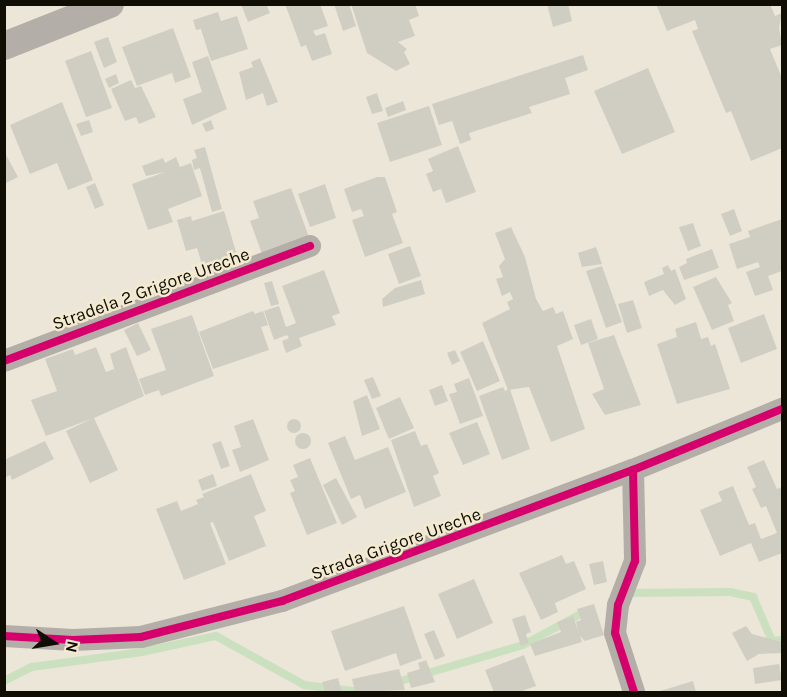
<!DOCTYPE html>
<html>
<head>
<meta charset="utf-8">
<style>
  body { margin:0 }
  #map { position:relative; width:787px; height:697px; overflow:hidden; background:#ece6d8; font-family:Karla,sans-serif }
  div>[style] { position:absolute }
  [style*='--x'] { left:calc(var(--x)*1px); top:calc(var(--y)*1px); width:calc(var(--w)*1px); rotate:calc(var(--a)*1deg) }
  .stream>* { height:8px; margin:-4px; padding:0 4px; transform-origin:4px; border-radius:4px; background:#cae0be }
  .building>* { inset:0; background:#d0cec3 }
  .round { border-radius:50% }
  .minor>* { height:22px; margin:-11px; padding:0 11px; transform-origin:11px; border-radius:11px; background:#b4aea8 }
  .tertiary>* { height:28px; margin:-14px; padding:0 14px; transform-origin:14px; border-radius:14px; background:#b4aea8 }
  .cycleway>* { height:8px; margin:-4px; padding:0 4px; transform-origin:4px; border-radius:4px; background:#d6006c }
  span { translate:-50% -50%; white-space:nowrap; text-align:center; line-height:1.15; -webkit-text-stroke:5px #f4ead0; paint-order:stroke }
  .street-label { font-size:18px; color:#100d05 }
  .frame { position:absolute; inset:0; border:6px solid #100d05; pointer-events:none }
  .north { position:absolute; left:24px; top:613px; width:60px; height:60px; -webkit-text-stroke:4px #f4ead0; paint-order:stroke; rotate:102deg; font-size:16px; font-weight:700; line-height:24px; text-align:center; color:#100d05 }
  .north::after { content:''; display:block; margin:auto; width:21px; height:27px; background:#100d05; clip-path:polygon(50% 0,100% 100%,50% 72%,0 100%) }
</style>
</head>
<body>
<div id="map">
  <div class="stream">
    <i style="--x:627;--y:593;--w:103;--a:-0.6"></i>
    <i style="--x:730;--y:592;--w:24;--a:12"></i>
    <i style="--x:753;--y:597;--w:48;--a:66.6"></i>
    <i style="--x:772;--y:641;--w:10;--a:-6"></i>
    <i style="--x:4;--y:681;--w:31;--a:-27"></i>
    <i style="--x:32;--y:667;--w:111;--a:-7.8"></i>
    <i style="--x:142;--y:652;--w:76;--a:-12.2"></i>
    <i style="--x:216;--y:636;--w:101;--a:29.1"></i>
    <i style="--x:304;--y:685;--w:58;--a:6.9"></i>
    <i style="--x:362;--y:692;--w:11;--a:-15"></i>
    <i style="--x:394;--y:683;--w:134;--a:-16.4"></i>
    <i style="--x:523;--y:645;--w:74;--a:-28.3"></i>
  </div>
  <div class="building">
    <i style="clip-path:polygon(241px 4px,266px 4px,270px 13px,248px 22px)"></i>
    <i style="clip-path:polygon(285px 4px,320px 4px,328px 26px,313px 31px,316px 36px,325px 33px,332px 54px,312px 61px,306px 45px,301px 47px)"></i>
    <i style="clip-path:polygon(334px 4px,349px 4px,356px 26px,343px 31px)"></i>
    <i style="clip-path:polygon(351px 4px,415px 4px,419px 16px,409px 20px,415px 36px,398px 42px,407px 49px,404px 52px,410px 64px,396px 71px,367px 53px)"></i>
    <i style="clip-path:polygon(547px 4px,568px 4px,572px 21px,553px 27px)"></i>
    <i style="clip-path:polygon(656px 4px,770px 4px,775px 16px,782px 13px,779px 28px,782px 45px,770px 49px,782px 78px,782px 148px,751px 161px,731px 111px,726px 113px,692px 31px,698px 29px,695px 20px,667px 31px)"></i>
    <i style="clip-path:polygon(218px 12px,221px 21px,237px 16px,248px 49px,211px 61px,201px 29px,196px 30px,193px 20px)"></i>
    <i style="clip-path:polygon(173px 28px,191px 77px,175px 83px,172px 73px,137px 86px,122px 47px)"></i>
    <i style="clip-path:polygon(108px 37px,117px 62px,104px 68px,94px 42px)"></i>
    <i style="clip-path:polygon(91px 51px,112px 108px,86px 117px,65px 61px)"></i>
    <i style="clip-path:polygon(583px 55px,588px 70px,565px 78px,570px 94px,529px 107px,532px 113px,469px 133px,471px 140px,460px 144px,452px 121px,439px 125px,432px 104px)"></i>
    <i style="clip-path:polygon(208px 56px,227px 109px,192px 125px,183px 99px,202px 92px,192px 62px)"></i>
    <i style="clip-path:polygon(260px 58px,278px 102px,267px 106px,263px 93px,246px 100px,239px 72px,253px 67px,251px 62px)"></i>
    <i style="clip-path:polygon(648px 68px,675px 132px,622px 154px,594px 91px)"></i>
    <i style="clip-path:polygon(116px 74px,119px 83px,109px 88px,105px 79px)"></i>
    <i style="clip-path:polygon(131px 80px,135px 88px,141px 86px,156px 117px,139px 124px,136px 117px,125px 121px,111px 89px)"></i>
    <i style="clip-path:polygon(377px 93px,383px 111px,372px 114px,366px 97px)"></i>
    <i style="clip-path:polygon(403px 101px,406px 110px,388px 117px,385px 108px)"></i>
    <i style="clip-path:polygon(62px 102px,93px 180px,68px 190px,57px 163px,30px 174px,10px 125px)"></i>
    <i style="clip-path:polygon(429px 106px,442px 145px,390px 162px,377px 123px)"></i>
    <i style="clip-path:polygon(89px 120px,93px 132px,81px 136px,76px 124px)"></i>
    <i style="clip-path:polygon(211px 120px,214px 129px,206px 132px,202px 124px)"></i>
    <i style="clip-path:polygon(458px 146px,476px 192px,446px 203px,441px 189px,433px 192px,426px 174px,433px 171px,428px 159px)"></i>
    <i style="clip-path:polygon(205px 147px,222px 209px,212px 212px,200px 168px,194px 170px,192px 160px,197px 158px,194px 150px)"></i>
    <i style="clip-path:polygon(4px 151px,18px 177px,4px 184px)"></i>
    <i style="clip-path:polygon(176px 157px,180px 167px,191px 163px,202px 196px,168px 209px,173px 222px,148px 230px,132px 184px,165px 172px,146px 176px,142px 166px,163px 158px,165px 163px)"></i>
    <i style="clip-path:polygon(377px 177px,385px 177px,397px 212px,392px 214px,403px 243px,365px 257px,352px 220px,364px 216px,361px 209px,352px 212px,344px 189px)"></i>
    <i style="clip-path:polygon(95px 183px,104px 205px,95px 209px,86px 187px)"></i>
    <i style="clip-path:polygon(325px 184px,336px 218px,310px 227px,298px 194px)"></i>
    <i style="clip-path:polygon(291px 188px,309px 237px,262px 254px,250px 221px,259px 218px,253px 201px)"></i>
    <i style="clip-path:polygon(734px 209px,742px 231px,730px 236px,721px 214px)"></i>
    <i style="clip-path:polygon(224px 211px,239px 262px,205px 274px,197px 248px,186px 251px,177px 220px,191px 216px,192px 221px)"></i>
    <i style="clip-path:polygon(782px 219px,782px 271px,768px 276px,773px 290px,755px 296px,746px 272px,760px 267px,758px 262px,737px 269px,729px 244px,750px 237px,748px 231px)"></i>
    <i style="clip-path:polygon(693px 223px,701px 246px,688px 251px,679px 227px)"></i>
    <i style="clip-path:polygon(511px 227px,525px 257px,536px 299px,543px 311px,553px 307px,556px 314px,563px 311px,573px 339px,557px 346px,585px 429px,551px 442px,529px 387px,508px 390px,482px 323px,510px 309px,507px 302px,513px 299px,510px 292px,502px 296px,496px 279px,503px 277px,499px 266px,505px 259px,495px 233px)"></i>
    <i style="clip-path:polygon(410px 246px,421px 276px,399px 284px,388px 254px)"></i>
    <i style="clip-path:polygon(596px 247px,602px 264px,582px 267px,578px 253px)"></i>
    <i style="clip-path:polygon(712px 249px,719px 268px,684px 280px,679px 267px,687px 263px,686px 259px)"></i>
    <i style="clip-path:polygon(668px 265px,671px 271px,675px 269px,686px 299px,675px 305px,663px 290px,649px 296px,644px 282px,664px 274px,662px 268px)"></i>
    <i style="clip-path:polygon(602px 266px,622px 322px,606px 328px,586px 271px)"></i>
    <i style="clip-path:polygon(324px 270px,340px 313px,332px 316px,336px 325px,299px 338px,302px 346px,286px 353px,282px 341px,289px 338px,287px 335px,274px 340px,264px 311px,279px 306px,286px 327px,296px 323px,282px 286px)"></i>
    <i style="clip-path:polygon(716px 277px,732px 303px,728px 305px,734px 321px,712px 330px,693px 287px)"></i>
    <i style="clip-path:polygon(421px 280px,425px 294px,383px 307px,382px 299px,395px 288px)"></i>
    <i style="clip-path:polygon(272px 281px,279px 304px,271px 306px,264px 283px)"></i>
    <i style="clip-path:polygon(633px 300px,642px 328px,627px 333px,618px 304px)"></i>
    <i style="clip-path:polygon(253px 311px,255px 314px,263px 311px,268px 325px,261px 327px,269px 350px,213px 369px,199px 332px)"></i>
    <i style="clip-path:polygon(764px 314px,777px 349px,741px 363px,728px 328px)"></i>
    <i style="clip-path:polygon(192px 315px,214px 376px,161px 396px,159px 390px,145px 395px,139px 379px,166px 370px,151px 329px)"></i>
    <i style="clip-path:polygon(591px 319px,598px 339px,581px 345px,574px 325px)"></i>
    <i style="clip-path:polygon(696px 322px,701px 339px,708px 337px,711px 346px,715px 344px,730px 389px,677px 404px,657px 344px,677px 337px,675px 329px)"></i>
    <i style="clip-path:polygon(138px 323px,151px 350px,137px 356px,124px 330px)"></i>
    <i style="clip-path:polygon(614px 335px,641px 405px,605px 415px,592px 394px,604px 389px,588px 343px)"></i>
    <i style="clip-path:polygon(483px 341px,500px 381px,477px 391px,460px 352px)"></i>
    <i style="clip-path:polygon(96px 347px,106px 372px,114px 369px,116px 375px,110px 354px,126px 347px,144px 396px,94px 418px,118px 470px,90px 483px,66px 431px,91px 419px,46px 436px,31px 400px,57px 391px,45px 359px,73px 349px,75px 355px)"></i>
    <i style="clip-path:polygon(455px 350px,460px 361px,452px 365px,447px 353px)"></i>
    <i style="clip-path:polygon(373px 377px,381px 396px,372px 399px,364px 380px)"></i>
    <i style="clip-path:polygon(469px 378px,483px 416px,460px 424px,449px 394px,457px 392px,454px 384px)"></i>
    <i style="clip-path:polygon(442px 385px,448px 401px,435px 406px,429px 390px)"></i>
    <i style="clip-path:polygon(503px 387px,505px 391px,510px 389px,530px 449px,502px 460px,479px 396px)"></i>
    <i style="clip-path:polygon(367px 395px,380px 429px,362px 436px,353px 401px)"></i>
    <i style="clip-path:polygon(400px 397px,414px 428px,389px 439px,376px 408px)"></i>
    <i class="round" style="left:287px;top:419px;width:14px;height:14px"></i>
    <i style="clip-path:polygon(253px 419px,269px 460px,240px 472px,232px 450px,241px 447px,234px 426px)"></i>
    <i style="clip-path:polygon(477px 422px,490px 454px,463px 465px,449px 433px)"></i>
    <i style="clip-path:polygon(415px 431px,421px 446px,427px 444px,439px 473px,433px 476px,441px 496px,414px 507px,391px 440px)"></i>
    <i class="round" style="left:295px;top:433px;width:16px;height:16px"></i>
    <i style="clip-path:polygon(345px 436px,355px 460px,388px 447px,406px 492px,365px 509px,360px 495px,351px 499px,328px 443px)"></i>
    <i style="clip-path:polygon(45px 441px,54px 459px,12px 480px,10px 475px,4px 478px,4px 460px)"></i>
    <i style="clip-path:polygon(221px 441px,230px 466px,221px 469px,212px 444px)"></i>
    <i style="clip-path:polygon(310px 458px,337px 523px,307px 535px,290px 493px,295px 491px,290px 480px,298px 477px,293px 465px)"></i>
    <i style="clip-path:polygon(764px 460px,777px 489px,782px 487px,782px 553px,759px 562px,751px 543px,720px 556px,700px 510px,722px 501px,718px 492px,733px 486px,749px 525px,755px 523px,761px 539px,777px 533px,766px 506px,761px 508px,752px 489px,756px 487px,747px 467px)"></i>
    <i style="clip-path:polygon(213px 474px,217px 486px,202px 491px,198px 480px)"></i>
    <i style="clip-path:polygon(251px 474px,266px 511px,254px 516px,266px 546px,229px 561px,213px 522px,210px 523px,226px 564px,184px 580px,156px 509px,177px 501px,181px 511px,198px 504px,196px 500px,204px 497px,202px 494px)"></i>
    <i style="clip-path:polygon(336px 478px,357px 517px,342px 525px,323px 485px)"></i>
    <i style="clip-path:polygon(562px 555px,566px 564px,574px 561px,586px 589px,555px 603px,558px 612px,541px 620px,519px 573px)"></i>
    <i style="clip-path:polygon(603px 561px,607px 582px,594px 585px,589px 564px)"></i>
    <i style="clip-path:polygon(474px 579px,493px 623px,457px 639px,438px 594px)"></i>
    <i style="clip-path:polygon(594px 604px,604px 635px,585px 641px,580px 636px,582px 642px,535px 656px,530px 644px,561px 632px,557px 622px,573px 616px,578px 630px,576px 622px,581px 620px,577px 609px)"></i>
    <i style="clip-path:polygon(404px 606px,422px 658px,400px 666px,396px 653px,345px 671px,331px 631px)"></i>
    <i style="clip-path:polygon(525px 615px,531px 632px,526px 634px,529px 643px,521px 646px,512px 619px)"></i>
    <i style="clip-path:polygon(746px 626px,752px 634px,782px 642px,782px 653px,759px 654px,747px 661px,732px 633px)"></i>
    <i style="clip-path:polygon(434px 630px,445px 656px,435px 660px,424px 634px)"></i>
    <i style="clip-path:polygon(524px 655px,536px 686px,519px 692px,494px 692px,485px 670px)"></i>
    <i style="clip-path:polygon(426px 660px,435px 682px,411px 688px,407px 673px,420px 669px,418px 663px)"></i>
    <i style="clip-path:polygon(779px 664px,782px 680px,755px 684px,753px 668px)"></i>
    <i style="clip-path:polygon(399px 669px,405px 690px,355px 692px,352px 679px)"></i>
    <i style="clip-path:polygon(338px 678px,342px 692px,325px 692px,322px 682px)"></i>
    <i style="clip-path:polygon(693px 681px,696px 692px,657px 692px)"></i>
  </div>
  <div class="minor">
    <i style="--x:4;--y:361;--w:327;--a:-20.6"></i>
    <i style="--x:633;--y:470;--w:91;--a:88.7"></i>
    <i style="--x:635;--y:561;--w:47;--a:111.1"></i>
    <i style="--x:618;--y:605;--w:28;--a:96"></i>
    <i style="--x:615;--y:633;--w:62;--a:72.1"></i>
    <i style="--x:4;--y:636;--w:69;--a:3.3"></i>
    <i style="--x:73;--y:640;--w:68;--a:-2.5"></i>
    <i style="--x:141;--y:637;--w:146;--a:-14.3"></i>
    <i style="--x:282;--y:601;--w:375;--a:-20.5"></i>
    <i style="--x:633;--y:470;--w:161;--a:-22.3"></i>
  </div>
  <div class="tertiary">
    <i style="--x:4;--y:46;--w:114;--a:-21.6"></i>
  </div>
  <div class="cycleway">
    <i style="--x:4;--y:361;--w:327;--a:-20.6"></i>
    <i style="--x:633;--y:470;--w:91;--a:88.7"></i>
    <i style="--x:635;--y:561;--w:47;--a:111.1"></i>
    <i style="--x:618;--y:605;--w:28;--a:96"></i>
    <i style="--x:615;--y:633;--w:62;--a:72.1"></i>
    <i style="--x:4;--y:636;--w:69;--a:3.3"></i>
    <i style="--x:73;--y:640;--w:68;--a:-2.5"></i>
    <i style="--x:141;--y:637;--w:146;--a:-14.3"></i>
    <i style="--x:282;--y:601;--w:375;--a:-20.5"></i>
    <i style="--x:633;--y:470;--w:161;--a:-22.3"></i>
  </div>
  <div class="street-label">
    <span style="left:151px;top:289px;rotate:-20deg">Stradela 2 Grigore Ureche</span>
    <span style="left:396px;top:544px;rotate:-20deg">Strada Grigore Ureche</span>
  </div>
  <div class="frame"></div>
  <div class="north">N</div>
</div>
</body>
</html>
